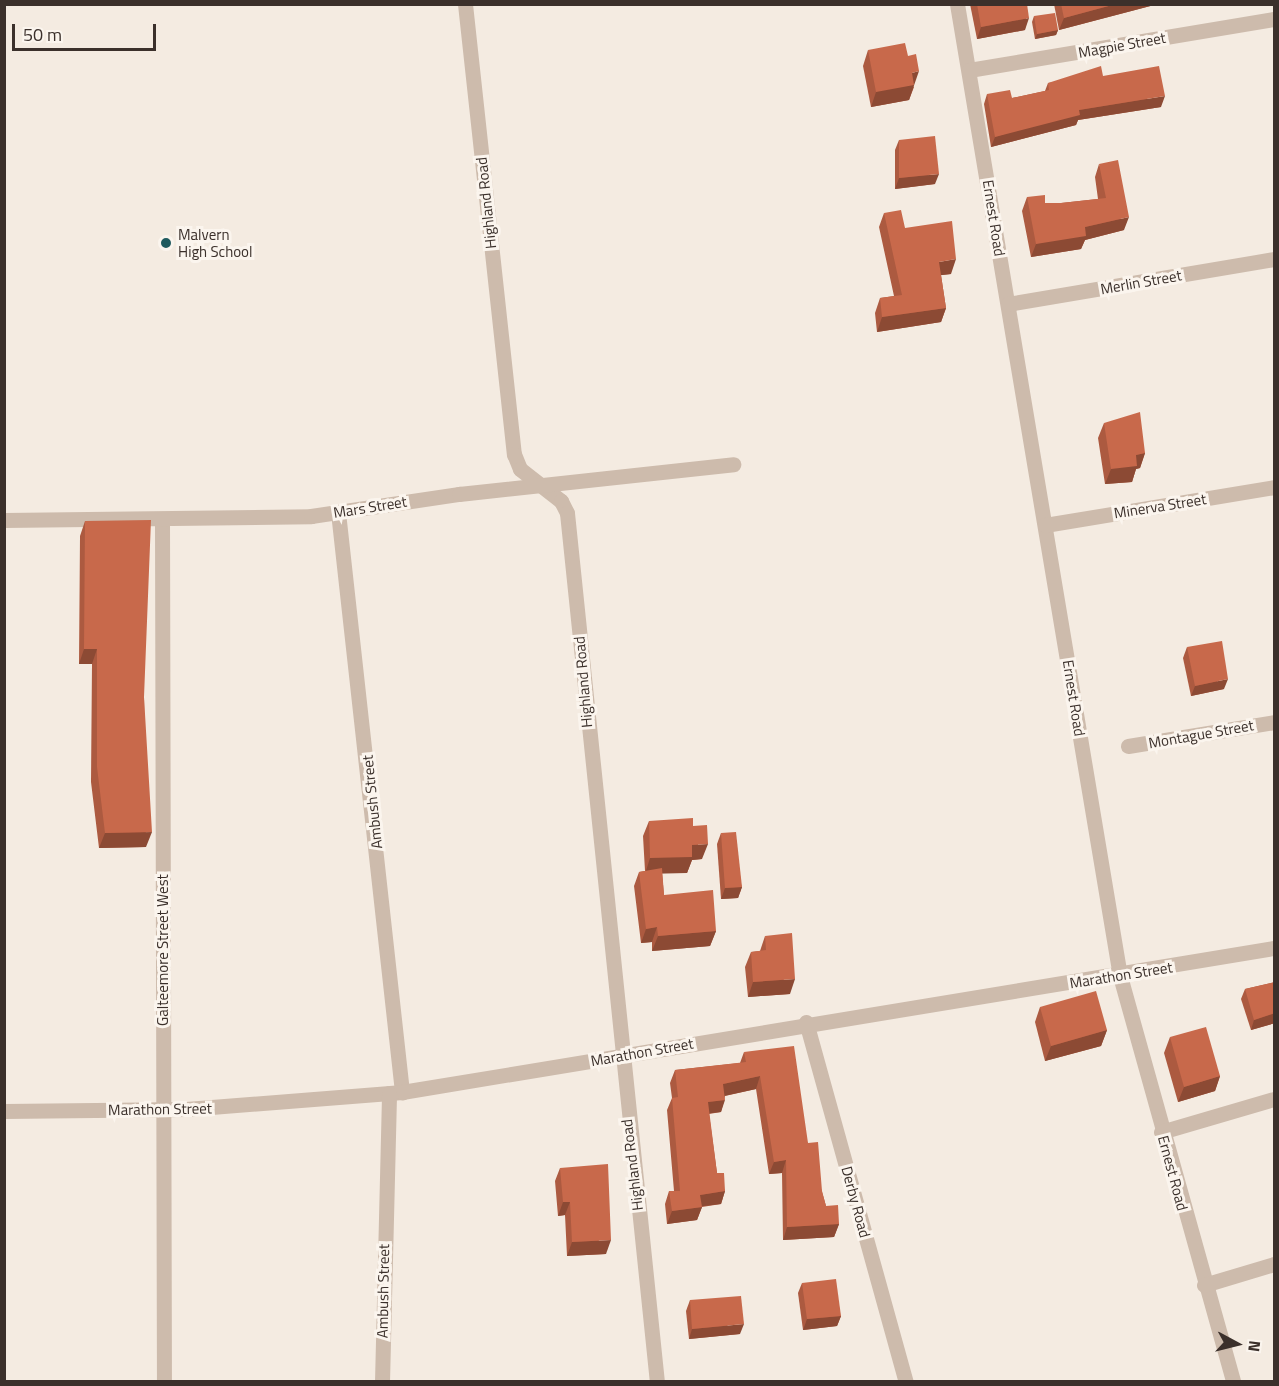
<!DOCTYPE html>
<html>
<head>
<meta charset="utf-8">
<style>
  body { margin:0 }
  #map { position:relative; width:1279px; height:1386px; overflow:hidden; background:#f4ebe1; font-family:"Titillium Web",sans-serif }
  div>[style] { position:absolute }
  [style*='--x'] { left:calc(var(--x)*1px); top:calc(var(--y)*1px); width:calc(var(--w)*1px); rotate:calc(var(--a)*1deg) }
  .minor>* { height:15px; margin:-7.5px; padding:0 7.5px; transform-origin:7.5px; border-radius:7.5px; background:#cdbbac }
  .wall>* { inset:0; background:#ac5a40 }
  .shaded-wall>* { inset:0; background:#8c4a34 }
  .building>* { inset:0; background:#c8694b }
  .dots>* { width:16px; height:16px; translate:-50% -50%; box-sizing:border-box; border:3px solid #fbf5ee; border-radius:50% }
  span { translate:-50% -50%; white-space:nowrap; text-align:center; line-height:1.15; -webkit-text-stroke:6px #fbf5ee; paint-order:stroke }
  .street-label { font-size:15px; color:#3b302b }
  .poi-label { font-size:15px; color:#3b302b }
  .left { translate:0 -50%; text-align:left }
  .frame { position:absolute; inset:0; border:6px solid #3b302b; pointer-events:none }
  .north { position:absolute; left:1207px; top:1314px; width:60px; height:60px; -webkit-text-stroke:4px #fbf5ee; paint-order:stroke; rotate:97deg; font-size:16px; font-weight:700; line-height:24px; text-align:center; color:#3b302b }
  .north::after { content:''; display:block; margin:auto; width:21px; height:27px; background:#3b302b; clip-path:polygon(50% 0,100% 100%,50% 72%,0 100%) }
  .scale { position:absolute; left:12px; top:24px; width:144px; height:27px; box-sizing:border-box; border:3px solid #3b302b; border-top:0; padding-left:8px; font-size:18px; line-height:21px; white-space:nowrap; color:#3b302b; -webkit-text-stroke:4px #fbf5ee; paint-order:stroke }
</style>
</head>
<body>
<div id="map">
  <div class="minor">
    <i style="--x:465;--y:4;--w:453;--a:83.8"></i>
    <i style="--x:514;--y:454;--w:16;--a:68"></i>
    <i style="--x:520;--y:469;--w:52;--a:38"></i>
    <i style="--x:561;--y:501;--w:13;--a:63"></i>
    <i style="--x:567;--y:513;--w:874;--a:84.09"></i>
    <i style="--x:957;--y:4;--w:986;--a:80.48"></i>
    <i style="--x:1120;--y:976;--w:421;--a:74.4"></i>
    <i style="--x:969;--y:70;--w:309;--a:-9.5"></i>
    <i style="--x:1008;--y:304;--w:270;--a:-9.6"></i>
    <i style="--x:338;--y:512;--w:584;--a:83.7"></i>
    <i style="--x:162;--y:519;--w:863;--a:89.87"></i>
    <i style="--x:4;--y:520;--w:307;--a:-0.7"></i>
    <i style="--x:311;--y:516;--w:150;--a:-8.5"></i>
    <i style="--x:459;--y:494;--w:276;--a:-6.2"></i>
    <i style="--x:1045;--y:525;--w:232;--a:-9.4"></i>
    <i style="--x:1128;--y:746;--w:148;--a:-9.3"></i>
    <i style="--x:806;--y:1022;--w:374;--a:74.5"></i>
    <i style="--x:4;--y:1111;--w:182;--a:-0.6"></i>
    <i style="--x:186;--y:1109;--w:217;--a:-4.5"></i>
    <i style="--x:402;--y:1092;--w:884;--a:-9.38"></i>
    <i style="--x:1161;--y:1132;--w:118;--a:-16.3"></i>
    <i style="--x:1204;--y:1285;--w:73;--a:-16.7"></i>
    <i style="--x:382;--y:1382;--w:289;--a:-88.6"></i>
  </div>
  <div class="wall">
    <i style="clip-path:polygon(970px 4px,1027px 4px,1025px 30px,977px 39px)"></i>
    <i style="clip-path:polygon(1054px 4px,1158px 4px,1059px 30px)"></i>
    <i style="clip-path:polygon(1034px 16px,1058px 30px,1056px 35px,1035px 39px,1032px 22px)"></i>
    <i style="clip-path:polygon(868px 50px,914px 87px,909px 100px,871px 107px,863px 66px)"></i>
    <i style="clip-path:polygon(1103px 76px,1161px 107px,1078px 120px,1076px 125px,991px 147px,984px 104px,987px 94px,1012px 98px,1045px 91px,1048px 83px)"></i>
    <i style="clip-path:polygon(899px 140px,935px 184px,895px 189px,895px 150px)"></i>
    <i style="clip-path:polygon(1099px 164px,1124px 230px,1085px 240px,1081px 249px,1031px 257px,1022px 211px,1027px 197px,1045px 203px,1061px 203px,1098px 199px,1095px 177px)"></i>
    <i style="clip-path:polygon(884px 213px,905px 228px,951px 274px,941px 275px,946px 308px,941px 322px,877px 332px,875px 313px,880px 298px,894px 296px,879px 227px)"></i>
    <i style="clip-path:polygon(1104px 423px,1145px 453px,1140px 468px,1136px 469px,1132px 482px,1105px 484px,1098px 438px)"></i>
    <i style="clip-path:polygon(85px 521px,144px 697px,146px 847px,99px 848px,91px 782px,92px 664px,79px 664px,80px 536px)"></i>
    <i style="clip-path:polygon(1187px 647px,1224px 689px,1191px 696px,1183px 658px)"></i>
    <i style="clip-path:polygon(649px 821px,693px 826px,702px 859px,692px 860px,687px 873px,662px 873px,664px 895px,716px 931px,710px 946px,652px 951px,652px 942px,641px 943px,634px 886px,639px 872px,645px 871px,643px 836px)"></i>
    <i style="clip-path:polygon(721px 833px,742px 887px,738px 898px,721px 899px,717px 844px)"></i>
    <i style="clip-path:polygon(765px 936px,790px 994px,748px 997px,745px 967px,751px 952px,760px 951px)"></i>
    <i style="clip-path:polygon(1275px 982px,1275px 1023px,1251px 1030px,1241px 999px,1245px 989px)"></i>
    <i style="clip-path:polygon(1040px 1007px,1107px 1030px,1101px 1046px,1045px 1061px,1035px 1022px)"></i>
    <i style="clip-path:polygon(1170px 1037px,1220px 1076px,1215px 1091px,1178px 1102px,1164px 1053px)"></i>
    <i style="clip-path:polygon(744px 1052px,808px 1143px,826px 1206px,839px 1224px,834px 1237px,783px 1240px,782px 1173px,769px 1174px,756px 1089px,725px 1096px,721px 1112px,709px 1114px,717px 1173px,725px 1191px,721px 1204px,702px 1207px,697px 1220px,667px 1224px,665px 1204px,669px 1191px,674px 1191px,667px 1110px,672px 1098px,670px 1083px,675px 1070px,740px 1063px)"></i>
    <i style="clip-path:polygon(560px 1168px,606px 1254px,567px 1256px,565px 1215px,558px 1216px,555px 1181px)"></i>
    <i style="clip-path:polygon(802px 1283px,841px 1316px,837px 1326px,803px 1330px,798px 1293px)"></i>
    <i style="clip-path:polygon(690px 1300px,740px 1334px,689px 1339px,686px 1311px)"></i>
  </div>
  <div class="shaded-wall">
    <i style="clip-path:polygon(1116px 4px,1158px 4px,1059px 30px,1064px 18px)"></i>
    <i style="clip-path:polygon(1029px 18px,1025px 30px,977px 39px,981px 27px)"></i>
    <i style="clip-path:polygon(1058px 30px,1056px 35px,1035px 39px,1037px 34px)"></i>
    <i style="clip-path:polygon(919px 71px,909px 100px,871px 107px,876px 92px,912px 73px)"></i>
    <i style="clip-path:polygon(1165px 96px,1161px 107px,1078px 120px,1076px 125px,991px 147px,995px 137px,1079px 110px)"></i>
    <i style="clip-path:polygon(939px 174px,935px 184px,895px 189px,899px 178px)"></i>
    <i style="clip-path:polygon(1129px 217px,1124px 230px,1085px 240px,1081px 249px,1031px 257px,1036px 244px,1085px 227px)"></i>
    <i style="clip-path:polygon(956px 259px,951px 274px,934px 276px,939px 262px)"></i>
    <i style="clip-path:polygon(946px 308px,941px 322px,877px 332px,882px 317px)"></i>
    <i style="clip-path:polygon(1145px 453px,1140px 468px,1136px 469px,1132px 482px,1105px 484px,1111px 469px,1136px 455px)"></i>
    <i style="clip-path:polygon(84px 649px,97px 649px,92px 664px,79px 664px)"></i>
    <i style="clip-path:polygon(1228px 679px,1224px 689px,1191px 696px,1195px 686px)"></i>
    <i style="clip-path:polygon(152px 832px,146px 847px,99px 848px,105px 833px)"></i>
    <i style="clip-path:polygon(708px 844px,702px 859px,692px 860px,687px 873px,645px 874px,650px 858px,692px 845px)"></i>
    <i style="clip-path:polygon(742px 887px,738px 898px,721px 899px,725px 888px)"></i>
    <i style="clip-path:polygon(657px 927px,652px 942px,641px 943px,646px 929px)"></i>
    <i style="clip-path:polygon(716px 931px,710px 946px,652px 951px,658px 936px)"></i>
    <i style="clip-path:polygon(795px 979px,790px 994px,748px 997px,753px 982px)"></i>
    <i style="clip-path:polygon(1275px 1013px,1275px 1023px,1251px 1030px,1254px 1020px)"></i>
    <i style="clip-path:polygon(1107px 1030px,1101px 1046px,1045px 1061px,1051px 1046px)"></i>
    <i style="clip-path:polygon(760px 1076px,756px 1089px,719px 1097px,723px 1084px)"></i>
    <i style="clip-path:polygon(1220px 1076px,1215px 1091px,1178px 1102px,1184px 1087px)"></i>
    <i style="clip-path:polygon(725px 1100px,721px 1112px,703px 1114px,708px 1102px)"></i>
    <i style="clip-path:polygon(786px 1160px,782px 1173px,769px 1174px,774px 1162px)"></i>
    <i style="clip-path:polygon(725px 1191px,721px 1204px,695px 1207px,700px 1195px)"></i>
    <i style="clip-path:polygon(563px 1202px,570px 1202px,565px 1215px,558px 1216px)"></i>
    <i style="clip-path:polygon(702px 1207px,697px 1220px,667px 1224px,672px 1211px)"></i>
    <i style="clip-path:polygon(839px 1224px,834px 1237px,783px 1240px,787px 1227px)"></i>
    <i style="clip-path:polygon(611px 1240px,606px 1254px,567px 1256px,572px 1242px)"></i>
    <i style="clip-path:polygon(841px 1316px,837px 1326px,803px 1330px,807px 1319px)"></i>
    <i style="clip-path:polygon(744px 1324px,740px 1334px,689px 1339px,692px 1329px)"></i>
  </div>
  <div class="building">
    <i style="clip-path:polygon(977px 4px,1027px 4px,1029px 18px,981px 27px)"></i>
    <i style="clip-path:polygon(1061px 4px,1116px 4px,1064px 18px)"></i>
    <i style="clip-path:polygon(1055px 13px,1058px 30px,1037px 34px,1034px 16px)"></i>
    <i style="clip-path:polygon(905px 43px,908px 56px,916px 54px,919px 71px,912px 73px,914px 85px,876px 92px,868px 50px)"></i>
    <i style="clip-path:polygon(1101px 66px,1103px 76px,1159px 66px,1165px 96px,1079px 110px,1080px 115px,995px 137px,987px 94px,1010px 90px,1012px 98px,1049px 90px,1048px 83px)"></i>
    <i style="clip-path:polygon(935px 136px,939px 174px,899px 178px,899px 140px)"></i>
    <i style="clip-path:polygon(1118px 160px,1129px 217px,1085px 227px,1086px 236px,1036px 244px,1027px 197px,1045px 195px,1045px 203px,1061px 203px,1106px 198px,1099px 164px)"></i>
    <i style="clip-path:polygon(901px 210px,905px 228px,952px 221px,956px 259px,939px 262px,946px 308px,882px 317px,880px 298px,902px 295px,884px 213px)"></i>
    <i style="clip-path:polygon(1140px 412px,1145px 453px,1136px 455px,1137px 466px,1111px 469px,1104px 423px)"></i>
    <i style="clip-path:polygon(151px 520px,144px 697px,152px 832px,105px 833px,97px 767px,97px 649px,84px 649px,85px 521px)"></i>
    <i style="clip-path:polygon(1222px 641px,1228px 679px,1195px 686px,1187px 647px)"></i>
    <i style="clip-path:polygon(693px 818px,693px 826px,707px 825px,708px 844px,692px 845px,692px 857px,650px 858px,649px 821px)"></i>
    <i style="clip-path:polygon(736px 832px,742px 887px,725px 888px,721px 833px)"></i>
    <i style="clip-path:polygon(662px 868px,664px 895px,713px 890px,716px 931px,658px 936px,657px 927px,646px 929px,639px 872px)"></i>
    <i style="clip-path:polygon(792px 933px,795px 979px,753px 982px,751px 952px,766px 950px,765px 936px)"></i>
    <i style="clip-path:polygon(1275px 982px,1275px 1013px,1254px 1020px,1245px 989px)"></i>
    <i style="clip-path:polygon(1096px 991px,1107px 1030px,1051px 1046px,1040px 1007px)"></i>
    <i style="clip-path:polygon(1206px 1027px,1220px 1076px,1184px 1087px,1170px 1037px)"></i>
    <i style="clip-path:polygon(794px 1046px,808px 1143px,818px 1142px,822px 1191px,826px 1206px,838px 1205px,839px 1224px,787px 1227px,786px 1160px,774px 1162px,760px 1076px,723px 1084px,725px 1100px,708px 1102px,717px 1173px,724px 1173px,725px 1191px,700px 1195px,702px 1207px,672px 1211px,669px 1191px,680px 1191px,672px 1098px,678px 1097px,675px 1070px,746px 1062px,744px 1052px)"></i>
    <i style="clip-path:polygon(608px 1164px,611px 1240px,572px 1242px,570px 1202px,563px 1202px,560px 1168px)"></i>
    <i style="clip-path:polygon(836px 1279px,841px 1316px,807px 1319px,802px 1283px)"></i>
    <i style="clip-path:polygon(741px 1296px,744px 1324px,692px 1329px,690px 1300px)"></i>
  </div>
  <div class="dots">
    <i style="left:166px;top:243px;background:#1f5a5e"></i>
  </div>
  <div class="street-label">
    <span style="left:1122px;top:45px;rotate:-10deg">Magpie Street</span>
    <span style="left:486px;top:203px;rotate:-96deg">Highland Road</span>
    <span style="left:994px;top:218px;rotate:81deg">Ernest Road</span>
    <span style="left:1141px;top:282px;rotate:-10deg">Merlin Street</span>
    <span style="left:1160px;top:506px;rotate:-9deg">Minerva Street</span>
    <span style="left:370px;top:507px;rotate:-9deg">Mars Street</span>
    <span style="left:583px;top:682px;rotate:-95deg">Highland Road</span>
    <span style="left:1074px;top:698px;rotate:81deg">Ernest Road</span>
    <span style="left:1201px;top:734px;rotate:-10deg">Montague Street</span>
    <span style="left:372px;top:802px;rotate:-96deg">Ambush Street</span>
    <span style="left:163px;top:950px;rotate:-90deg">Galteemore Street West</span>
    <span style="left:1121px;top:975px;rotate:-9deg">Marathon Street</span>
    <span style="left:642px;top:1052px;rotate:-10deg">Marathon Street</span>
    <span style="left:160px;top:1109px;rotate:-1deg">Marathon Street</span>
    <span style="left:632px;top:1165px;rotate:-97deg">Highland Road</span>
    <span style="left:1173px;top:1173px;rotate:75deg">Ernest Road</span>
    <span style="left:856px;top:1202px;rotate:75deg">Derby Road</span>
    <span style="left:383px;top:1291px;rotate:-89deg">Ambush Street</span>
  </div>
  <div class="poi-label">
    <span class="left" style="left:178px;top:243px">Malvern<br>High School</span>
  </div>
  <div class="frame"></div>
  <div class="north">N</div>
  <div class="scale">50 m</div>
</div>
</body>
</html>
